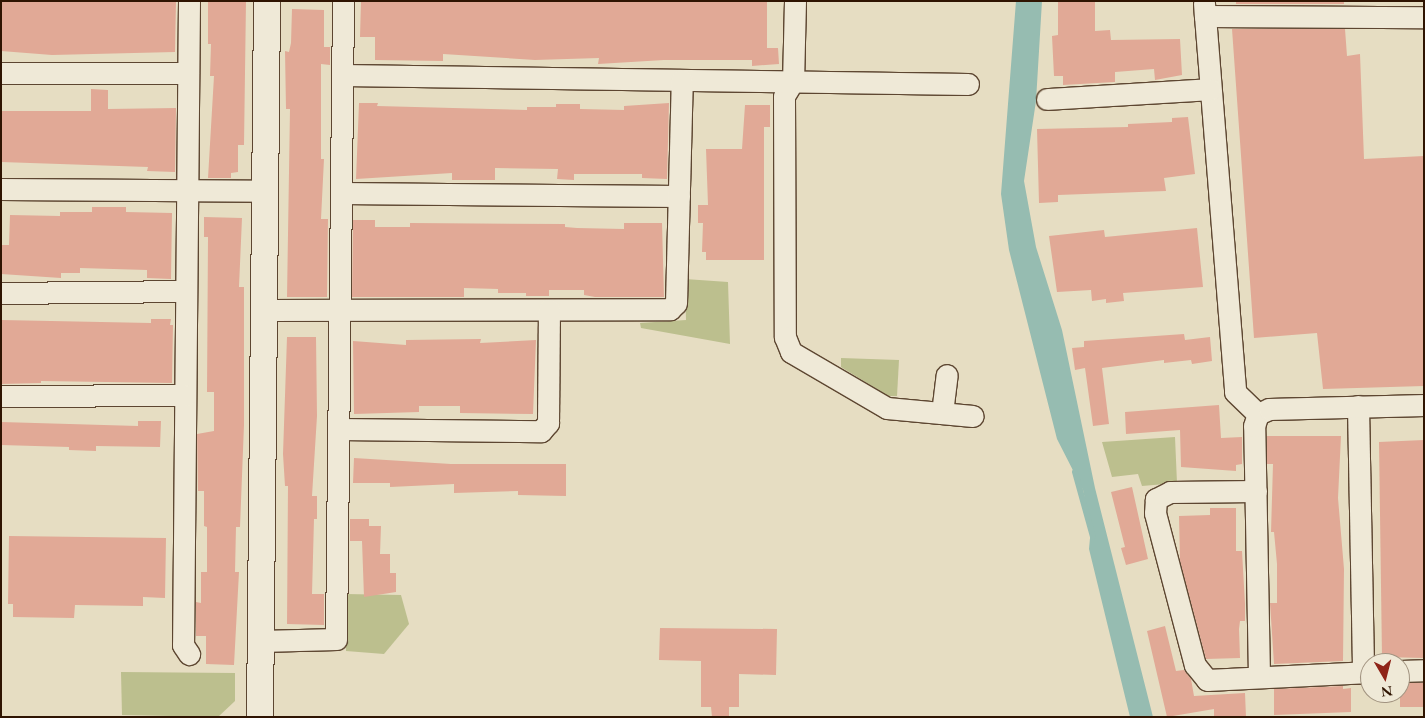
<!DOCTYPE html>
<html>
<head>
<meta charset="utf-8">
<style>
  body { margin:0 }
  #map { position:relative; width:1425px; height:718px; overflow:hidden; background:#e6ddc2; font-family:"EB Garamond",serif }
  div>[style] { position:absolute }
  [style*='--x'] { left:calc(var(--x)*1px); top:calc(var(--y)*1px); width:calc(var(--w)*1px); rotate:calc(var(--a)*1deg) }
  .green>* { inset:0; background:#bcbf8e }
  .water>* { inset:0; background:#96bcb1 }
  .stream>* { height:6px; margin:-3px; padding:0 3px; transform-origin:3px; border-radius:3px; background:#96bcb1 }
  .building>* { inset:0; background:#e1a996 }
  .roads { filter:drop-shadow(1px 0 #5d4631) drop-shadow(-1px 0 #5d4631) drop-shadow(0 1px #5d4631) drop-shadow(0 -1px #5d4631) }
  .minor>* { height:21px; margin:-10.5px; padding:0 10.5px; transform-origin:10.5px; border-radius:10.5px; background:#efe9d7 }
  .tertiary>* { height:26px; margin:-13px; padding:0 13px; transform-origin:13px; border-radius:13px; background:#efe9d7 }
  span { translate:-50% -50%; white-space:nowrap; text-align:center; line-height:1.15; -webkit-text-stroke:4px #efe9d7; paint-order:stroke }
  .frame { position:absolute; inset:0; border:2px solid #2f1401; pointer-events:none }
  .north { position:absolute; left:1360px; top:653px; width:50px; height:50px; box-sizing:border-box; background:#efe9d7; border:1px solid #a29481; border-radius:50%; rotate:172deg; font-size:14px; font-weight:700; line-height:20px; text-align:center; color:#2f1401 }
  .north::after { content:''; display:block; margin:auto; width:18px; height:22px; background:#8f2418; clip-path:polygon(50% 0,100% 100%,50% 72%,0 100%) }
</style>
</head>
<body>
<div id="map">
  <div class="green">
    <i style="clip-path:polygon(685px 279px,728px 282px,730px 344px,641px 328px,640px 323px,686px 320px)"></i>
    <i style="clip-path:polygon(841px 358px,899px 360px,897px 396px,888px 396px,841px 367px)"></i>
    <i style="clip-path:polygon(1175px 437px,1177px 483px,1142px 486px,1138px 474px,1112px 477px,1102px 442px)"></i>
    <i style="clip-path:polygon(345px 594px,401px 595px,409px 624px,384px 654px,346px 651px)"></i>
    <i style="clip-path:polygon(121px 672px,235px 673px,235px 701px,218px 717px,122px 715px)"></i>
  </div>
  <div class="water">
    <i style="clip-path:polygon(1016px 1px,1042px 1px,1036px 101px,1024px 181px,1036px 247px,1062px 330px,1095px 488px,1153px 717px,1130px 717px,1089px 549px,1091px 527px,1083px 490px,1057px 439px,1009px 250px,1001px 194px)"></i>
  </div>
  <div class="stream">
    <i style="--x:1075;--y:472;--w:67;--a:74.5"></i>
  </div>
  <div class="building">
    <i style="clip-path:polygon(1px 1px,176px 1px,175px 52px,52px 55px,1px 51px)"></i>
    <i style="clip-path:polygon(208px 1px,246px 1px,244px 145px,238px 145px,238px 172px,231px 173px,231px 178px,208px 178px,214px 76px,210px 76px,211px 44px,208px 44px)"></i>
    <i style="clip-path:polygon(361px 1px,767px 1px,767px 48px,778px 48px,779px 64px,752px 66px,752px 60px,664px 60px,598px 64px,599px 58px,535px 60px,443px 54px,443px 61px,375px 60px,375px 37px,360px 37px)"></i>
    <i style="clip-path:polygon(1058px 1px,1095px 1px,1095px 31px,1110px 30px,1111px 40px,1180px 39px,1182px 75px,1155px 80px,1154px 69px,1115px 72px,1115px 82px,1063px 85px,1063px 76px,1054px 76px,1052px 36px,1058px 35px)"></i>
    <i style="clip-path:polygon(1236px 1px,1344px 1px,1344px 4px,1236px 4px)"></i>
    <i style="clip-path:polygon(292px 9px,324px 10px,324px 47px,330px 47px,330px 65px,321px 64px,321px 159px,324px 159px,321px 219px,328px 219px,327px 297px,287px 297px,290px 109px,286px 109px,285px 51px,289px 52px,291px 43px)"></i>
    <i style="clip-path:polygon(1232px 29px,1345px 29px,1347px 56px,1360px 54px,1364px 159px,1424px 156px,1424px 386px,1323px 389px,1317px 333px,1254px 338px)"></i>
    <i style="clip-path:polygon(91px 89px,108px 90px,108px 109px,176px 108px,175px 172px,147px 171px,148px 167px,1px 162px,1px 111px,91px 111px)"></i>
    <i style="clip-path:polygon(359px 103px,378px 103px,377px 106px,527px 110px,527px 107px,556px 107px,556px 104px,580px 104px,580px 109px,624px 110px,624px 106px,669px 103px,667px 179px,642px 178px,642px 174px,574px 174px,574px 180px,557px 179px,558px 169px,495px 168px,495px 180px,452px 180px,452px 173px,356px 179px)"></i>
    <i style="clip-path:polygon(745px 105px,770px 105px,770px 127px,764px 127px,764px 260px,706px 260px,706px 252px,702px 252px,703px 223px,698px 223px,698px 205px,708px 205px,706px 149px,742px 149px)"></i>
    <i style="clip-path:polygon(1188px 117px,1195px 174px,1164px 178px,1166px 191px,1058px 195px,1058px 202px,1039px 203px,1037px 129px,1128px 127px,1128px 124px,1172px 122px,1172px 118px)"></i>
    <i style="clip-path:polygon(92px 207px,126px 207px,126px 212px,172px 213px,171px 279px,147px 278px,147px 270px,80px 268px,80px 273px,61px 273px,61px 278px,1px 274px,1px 245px,9px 245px,10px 215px,60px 216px,60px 212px,92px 212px)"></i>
    <i style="clip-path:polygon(204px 217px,242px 218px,239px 287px,244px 287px,244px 425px,240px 527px,236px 527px,235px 572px,239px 572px,234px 665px,206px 664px,206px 636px,196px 636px,196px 602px,201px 603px,201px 572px,207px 572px,207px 527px,204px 526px,204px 491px,198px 491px,197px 434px,214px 431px,214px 392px,207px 392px,208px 237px,204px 237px)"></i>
    <i style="clip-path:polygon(353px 220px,375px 220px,375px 227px,410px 227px,410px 223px,565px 224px,565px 227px,577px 228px,624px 229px,624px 223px,662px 223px,664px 297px,595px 297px,584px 295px,584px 290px,549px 290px,549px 296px,526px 296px,526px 293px,498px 293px,498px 289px,464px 288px,464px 297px,352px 297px)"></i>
    <i style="clip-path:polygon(1197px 228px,1203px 287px,1123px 293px,1124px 301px,1106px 303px,1106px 299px,1092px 301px,1091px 290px,1057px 292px,1049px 236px,1104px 230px,1105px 237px)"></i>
    <i style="clip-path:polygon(151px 319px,171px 319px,170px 325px,173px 325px,172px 383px,41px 381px,41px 383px,1px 384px,1px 320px,151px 323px)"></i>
    <i style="clip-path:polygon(1184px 334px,1185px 340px,1210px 337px,1212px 361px,1192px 364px,1191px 360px,1164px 363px,1164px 360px,1102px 368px,1109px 424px,1093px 426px,1085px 368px,1075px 370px,1072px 348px,1084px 347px,1084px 341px)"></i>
    <i style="clip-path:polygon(287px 337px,316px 337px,317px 416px,312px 496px,317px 496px,317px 519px,314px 519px,312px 594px,324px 594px,324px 625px,287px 624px,288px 486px,285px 486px,283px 454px)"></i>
    <i style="clip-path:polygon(481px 339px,480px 343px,536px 340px,533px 414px,460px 413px,460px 406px,419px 406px,419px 412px,354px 414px,353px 341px,406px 345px,406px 340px)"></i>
    <i style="clip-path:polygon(1219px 405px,1221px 438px,1242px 437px,1242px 464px,1236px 465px,1236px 471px,1181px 467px,1180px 430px,1126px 434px,1125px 412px)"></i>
    <i style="clip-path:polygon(138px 421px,161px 421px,160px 447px,96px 446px,96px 451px,69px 450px,69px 447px,1px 445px,1px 422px,138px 426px)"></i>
    <i style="clip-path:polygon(1267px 436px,1341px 436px,1338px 498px,1344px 569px,1343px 661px,1274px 664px,1270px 603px,1277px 603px,1277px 564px,1274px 532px,1271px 532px,1273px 464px,1267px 464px)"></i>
    <i style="clip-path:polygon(1424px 440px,1424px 658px,1382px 657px,1379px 442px)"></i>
    <i style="clip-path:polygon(354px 458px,451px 464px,566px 464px,566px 496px,518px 495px,518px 491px,454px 493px,454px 484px,390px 487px,390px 483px,353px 483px)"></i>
    <i style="clip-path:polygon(1132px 487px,1148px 559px,1126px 565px,1121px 548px,1125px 547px,1111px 492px)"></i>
    <i style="clip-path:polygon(1210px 508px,1236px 508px,1236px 551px,1242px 551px,1245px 604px,1245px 621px,1240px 621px,1239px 629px,1240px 658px,1206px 659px,1180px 561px,1179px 516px,1210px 515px)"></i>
    <i style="clip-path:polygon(350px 519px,369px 519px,369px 526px,381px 526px,380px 554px,390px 554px,390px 573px,396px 573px,396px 592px,364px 597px,362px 541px,350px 541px)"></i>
    <i style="clip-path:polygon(9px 536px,166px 538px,165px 598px,143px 597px,143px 606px,75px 605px,74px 618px,13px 617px,13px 604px,8px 604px)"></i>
    <i style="clip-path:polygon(1165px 626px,1176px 671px,1184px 670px,1191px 679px,1194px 696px,1245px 693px,1246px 717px,1214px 717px,1214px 709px,1167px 717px,1147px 631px)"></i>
    <i style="clip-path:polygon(660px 628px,777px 629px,776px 675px,739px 674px,739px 707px,729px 707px,729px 717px,712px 717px,711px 707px,701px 707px,701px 661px,659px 660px)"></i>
    <i style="clip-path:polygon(1400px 683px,1424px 683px,1424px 707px,1400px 707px)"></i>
    <i style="clip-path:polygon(1343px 686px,1343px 689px,1351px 688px,1351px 712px,1274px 715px,1274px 689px)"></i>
  </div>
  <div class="roads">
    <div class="minor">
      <i style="--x:189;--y:1;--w:644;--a:90.53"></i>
      <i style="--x:183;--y:645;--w:11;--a:56"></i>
      <i style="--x:795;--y:1;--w:80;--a:91.4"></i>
      <i style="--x:793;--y:81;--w:17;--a:121"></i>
      <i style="--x:784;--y:96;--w:241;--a:89.8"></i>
      <i style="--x:785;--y:337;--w:16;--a:68"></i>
      <i style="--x:791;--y:352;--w:111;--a:30.3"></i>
      <i style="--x:887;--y:408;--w:86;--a:5.3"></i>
      <i style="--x:1204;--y:3;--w:13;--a:86"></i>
      <i style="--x:1205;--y:16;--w:219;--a:0.3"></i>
      <i style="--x:1205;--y:16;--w:377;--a:85.4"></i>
      <i style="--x:1235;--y:392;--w:32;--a:44"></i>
      <i style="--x:1;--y:73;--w:187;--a:0"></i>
      <i style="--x:342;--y:75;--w:626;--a:0.82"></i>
      <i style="--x:1047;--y:99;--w:163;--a:-3.5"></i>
      <i style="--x:1;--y:189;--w:265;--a:0.4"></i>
      <i style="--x:341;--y:193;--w:338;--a:0.5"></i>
      <i style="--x:1;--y:293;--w:185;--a:-0.6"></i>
      <i style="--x:264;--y:310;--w:406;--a:-0.1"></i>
      <i style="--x:670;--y:309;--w:8;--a:-45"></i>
      <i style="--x:676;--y:303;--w:223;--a:-88.5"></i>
      <i style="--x:1;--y:396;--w:184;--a:-0.3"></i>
      <i style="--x:1358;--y:406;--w:266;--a:88.9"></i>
      <i style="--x:942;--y:413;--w:38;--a:-83"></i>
      <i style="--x:338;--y:429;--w:203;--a:0.6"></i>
      <i style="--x:541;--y:431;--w:11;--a:-49"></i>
      <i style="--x:548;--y:423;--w:113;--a:-89.5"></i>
      <i style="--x:1256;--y:491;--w:86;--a:179.3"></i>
      <i style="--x:1170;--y:492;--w:16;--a:153"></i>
      <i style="--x:1156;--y:499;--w:14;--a:94"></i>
      <i style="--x:1155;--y:513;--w:157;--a:75.3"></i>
      <i style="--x:1195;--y:665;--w:19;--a:51"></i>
      <i style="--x:1207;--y:680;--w:163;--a:-2.8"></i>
      <i style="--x:261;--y:641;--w:75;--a:-1.5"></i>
      <i style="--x:336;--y:639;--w:638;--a:-89.37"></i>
      <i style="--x:1400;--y:671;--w:24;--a:-2"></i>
      <i style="--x:1259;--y:676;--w:250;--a:-91.1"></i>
      <i style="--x:1254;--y:426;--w:13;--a:-72"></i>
      <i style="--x:1258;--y:414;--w:12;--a:-24"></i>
      <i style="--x:1269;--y:409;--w:155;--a:-1.5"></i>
    </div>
    <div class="tertiary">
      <i style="--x:260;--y:717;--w:716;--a:-89.44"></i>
    </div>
  </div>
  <div class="frame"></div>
  <div class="north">N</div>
</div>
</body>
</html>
